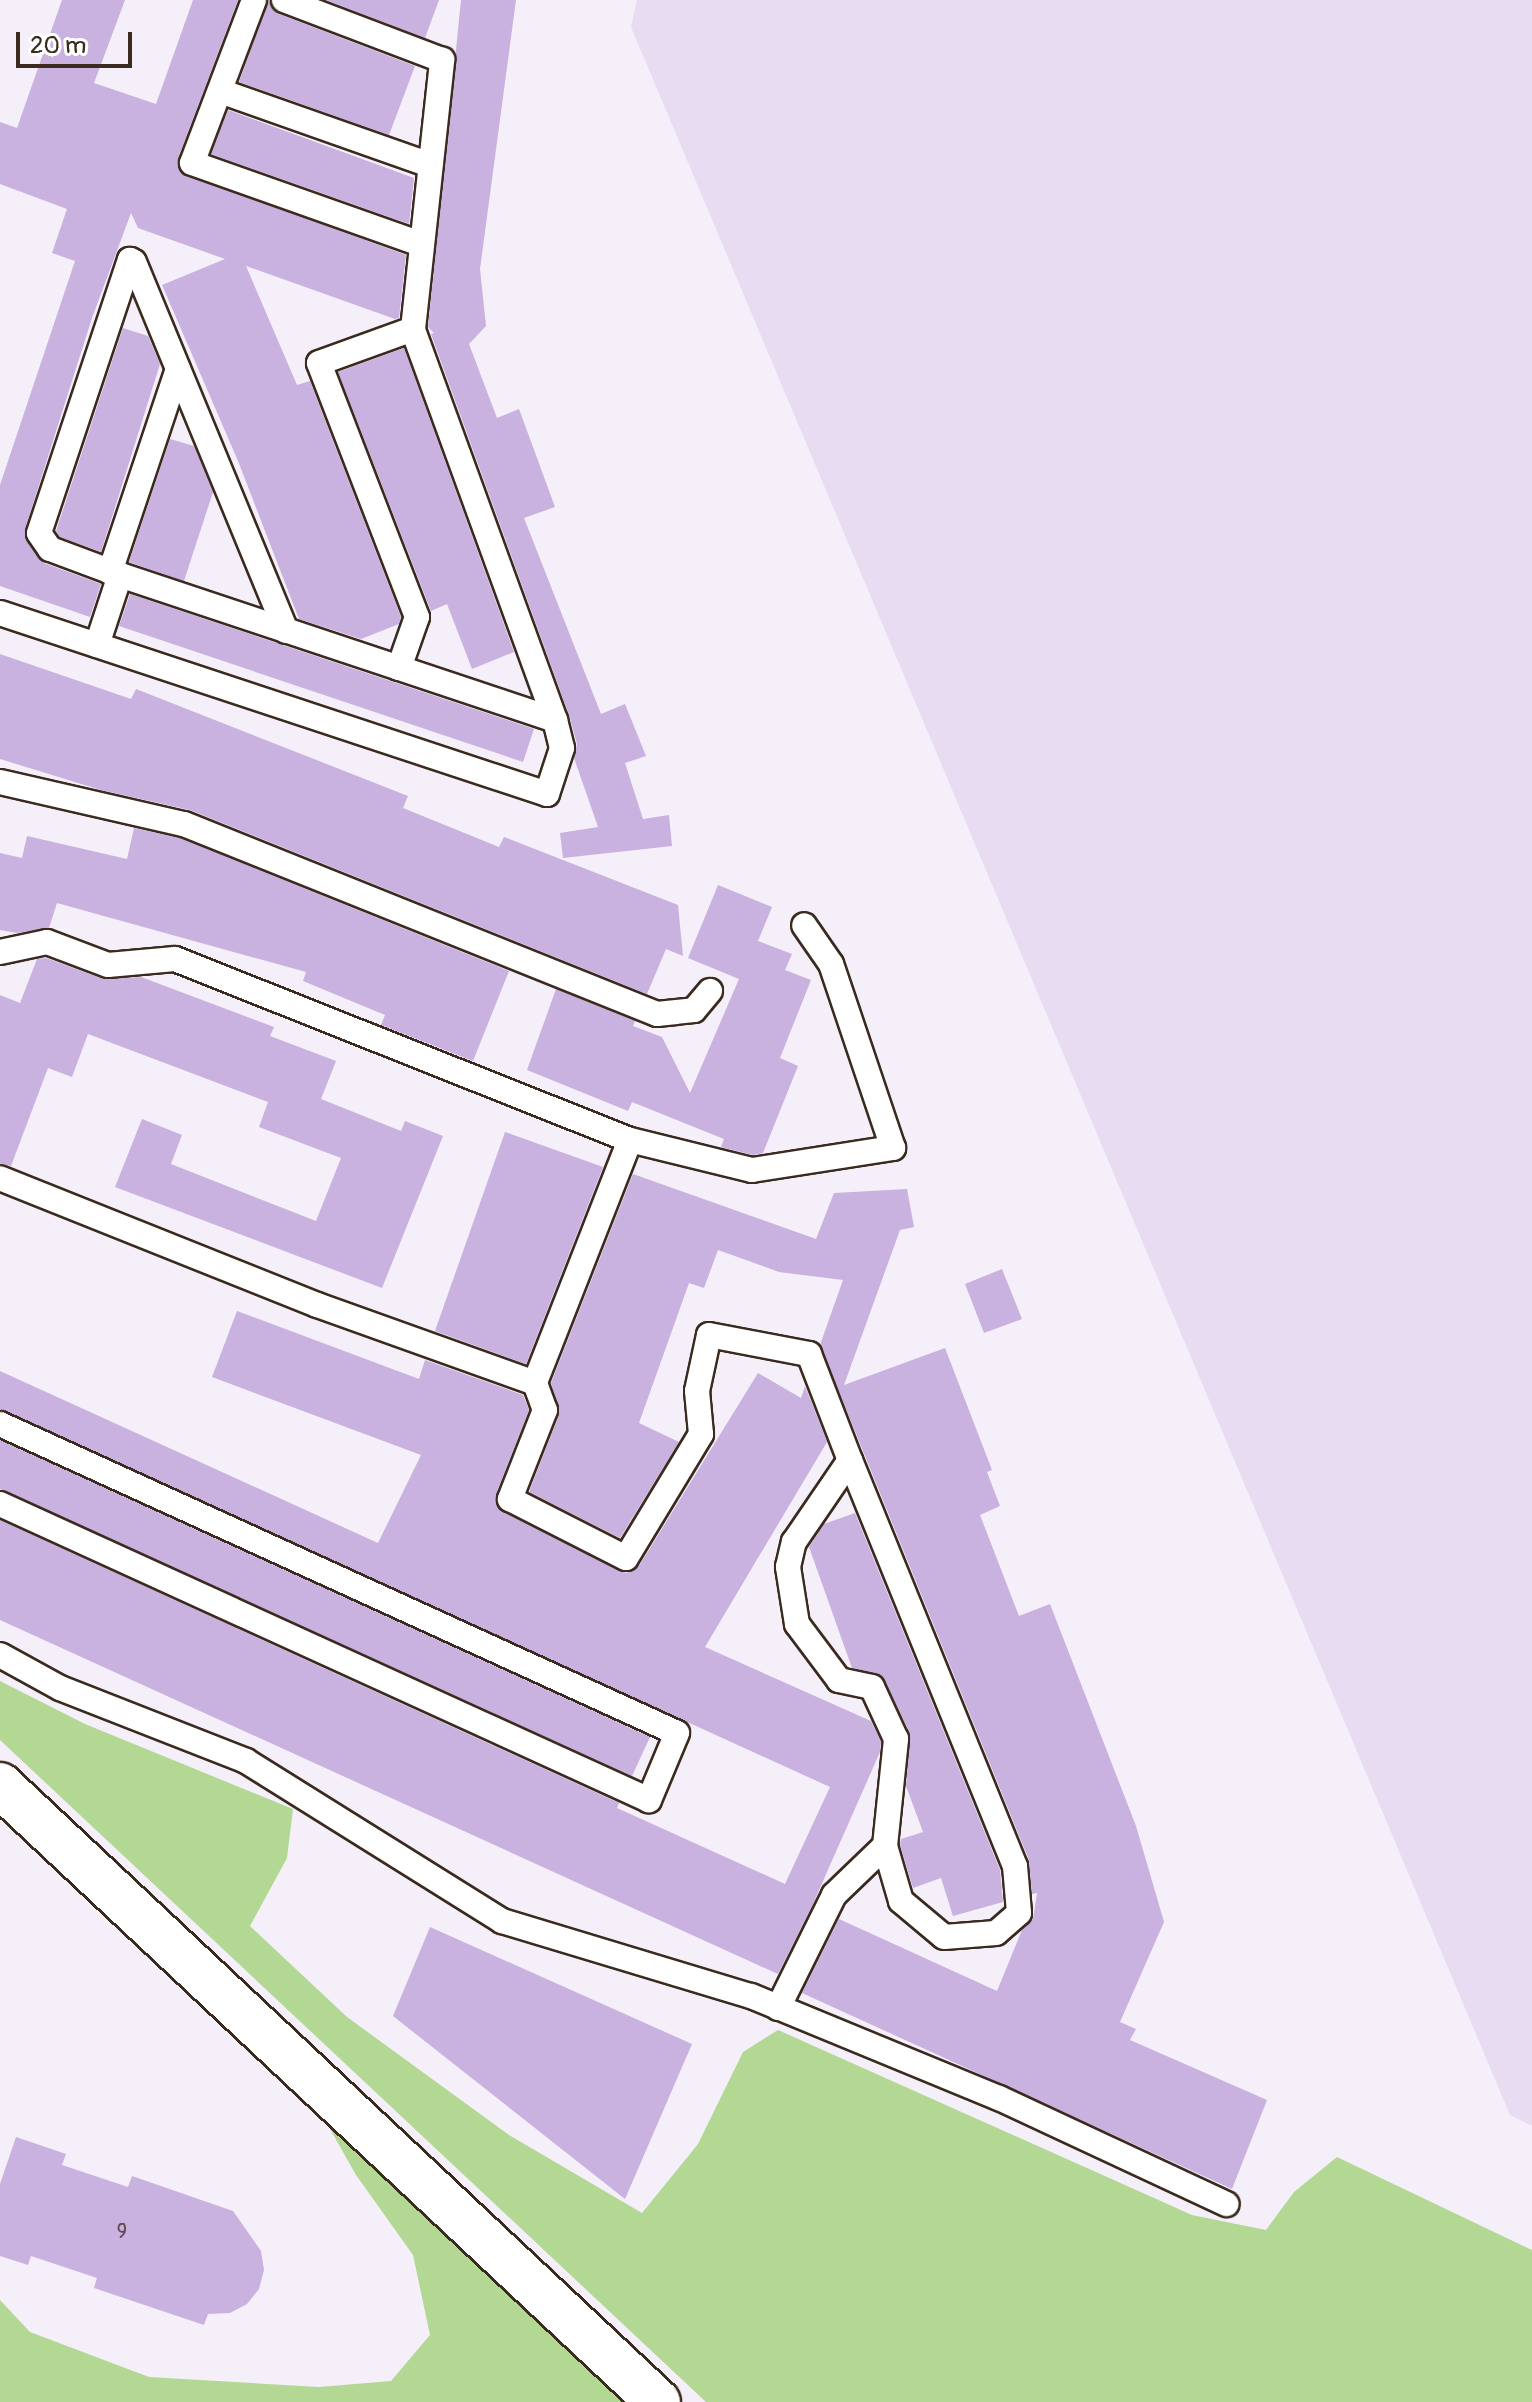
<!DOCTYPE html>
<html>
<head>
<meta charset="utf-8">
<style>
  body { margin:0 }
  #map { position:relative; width:1532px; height:2402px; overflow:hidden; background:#f4eff9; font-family:Pangolin,sans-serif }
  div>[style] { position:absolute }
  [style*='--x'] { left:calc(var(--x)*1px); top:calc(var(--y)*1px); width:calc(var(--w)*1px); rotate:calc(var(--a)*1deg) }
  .built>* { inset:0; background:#e7dcf2 }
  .green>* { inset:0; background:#b3d893 }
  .building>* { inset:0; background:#c9b1e0 }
  .roads { filter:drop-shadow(2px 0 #3b2a1e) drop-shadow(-2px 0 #3b2a1e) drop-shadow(0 2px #3b2a1e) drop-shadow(0 -2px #3b2a1e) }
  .service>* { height:24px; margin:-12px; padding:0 12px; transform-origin:12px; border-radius:12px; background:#fff }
  .minor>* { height:44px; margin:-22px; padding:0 22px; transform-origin:22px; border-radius:22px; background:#fff }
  span { translate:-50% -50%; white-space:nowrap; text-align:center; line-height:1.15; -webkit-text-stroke:8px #fff; paint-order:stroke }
  .number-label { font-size:20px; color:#5e4c4e }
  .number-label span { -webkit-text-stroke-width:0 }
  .scale { position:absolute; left:16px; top:32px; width:116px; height:36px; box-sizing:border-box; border:4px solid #3b2a1e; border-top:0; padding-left:10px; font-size:24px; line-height:28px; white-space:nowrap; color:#3b2a1e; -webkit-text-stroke:6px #fff; paint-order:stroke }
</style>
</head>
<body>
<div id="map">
  <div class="built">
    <i style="clip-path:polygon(637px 0,1532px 0,1532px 2126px,1510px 2115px,631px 27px)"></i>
  </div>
  <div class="green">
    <i style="clip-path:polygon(0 1681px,85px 1724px,293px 1809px,287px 1858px,250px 1926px,347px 2017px,509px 2135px,642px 2213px,698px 2144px,743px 2052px,778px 2030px,1192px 2215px,1266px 2230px,1294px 2192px,1337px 2157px,1532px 2250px,1532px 2402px,706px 2402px,0 1740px)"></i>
    <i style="clip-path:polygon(316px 2104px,628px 2402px,0 2402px,0 2300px,30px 2332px,149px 2377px,319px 2387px,391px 2381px,430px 2335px,413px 2255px,356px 2175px)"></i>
  </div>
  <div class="building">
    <i style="clip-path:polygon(62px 0,125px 0,94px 83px,156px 104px,193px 0,238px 0,178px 158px,180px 172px,406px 255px,399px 318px,395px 319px,246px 266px,297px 385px,310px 381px,401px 617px,399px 624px,361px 639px,299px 619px,238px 461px,162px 285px,225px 259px,138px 228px,131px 213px,92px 318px,25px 529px,27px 542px,44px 563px,101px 584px,90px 617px,0 586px,0 485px,75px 261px,52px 253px,67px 209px,0 184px,0 122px,17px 128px)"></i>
    <i style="clip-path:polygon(269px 0,279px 14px,415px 66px,389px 135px,239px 82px)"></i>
    <i style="clip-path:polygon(326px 0,439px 0,425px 38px)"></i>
    <i style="clip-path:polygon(461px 0,516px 0,480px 269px,486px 326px,469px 344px,497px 418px,519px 409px,555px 507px,524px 518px,601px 714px,625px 704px,646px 756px,625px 763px,643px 819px,669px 815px,672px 846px,563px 858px,560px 833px,598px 827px,574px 758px,577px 744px,569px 715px,431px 334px,434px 333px,428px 327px)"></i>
    <i style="clip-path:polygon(228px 110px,414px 178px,409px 224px,211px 154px)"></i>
    <i style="clip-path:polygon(123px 328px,148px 336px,160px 364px,101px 552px,60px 537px,56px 531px)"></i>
    <i style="clip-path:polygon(404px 348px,514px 652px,472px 669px,447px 604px,431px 611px,338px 372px)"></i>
    <i style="clip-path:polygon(170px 439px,194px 446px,213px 492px,184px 581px,129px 562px)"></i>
    <i style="clip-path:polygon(130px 594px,534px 729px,523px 762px,119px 626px)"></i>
    <i style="clip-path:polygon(0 654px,131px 699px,136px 689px,408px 796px,403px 808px,499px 847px,504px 837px,678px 905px,683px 956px,666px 949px,647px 994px,190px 810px,101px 790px,0 759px)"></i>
    <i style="clip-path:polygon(134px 828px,180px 838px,509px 971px,473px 1061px,381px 1025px,385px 1015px,303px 981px,306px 972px,57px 903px,49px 928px,17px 933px,0 930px,0 853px,22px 858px,27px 836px,127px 859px)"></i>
    <i style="clip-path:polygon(718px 885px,772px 907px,758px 941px,792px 954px,785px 970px,811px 980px,780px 1058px,798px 1066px,763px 1153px,753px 1155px,721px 1147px,724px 1139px,632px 1102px,628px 1111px,527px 1070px,556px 989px,635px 1021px,633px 1026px,662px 1037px,690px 1093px,739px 979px,688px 958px)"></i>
    <i style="clip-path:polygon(46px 958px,103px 979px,141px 977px,274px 1027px,270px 1036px,336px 1061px,321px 1099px,401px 1131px,405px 1121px,443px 1136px,382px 1288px,115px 1187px,142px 1119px,182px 1135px,171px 1164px,316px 1221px,341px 1158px,259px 1127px,268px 1102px,88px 1034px,72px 1077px,48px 1068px,11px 1166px,0 1163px,0 995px,20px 1003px,37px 959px)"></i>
    <i style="clip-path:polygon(505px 1132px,603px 1167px,526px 1364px,435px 1331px)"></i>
    <i style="clip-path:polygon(633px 1174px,816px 1239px,834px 1193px,907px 1189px,914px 1227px,900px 1230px,844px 1385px,945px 1348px,992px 1470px,987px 1472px,1000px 1506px,980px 1515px,1019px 1616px,1050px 1604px,1136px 1826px,1164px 1922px,1120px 2022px,1136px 2029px,1130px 2040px,1267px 2100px,1232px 2189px,802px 1993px,839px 1919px,997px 1991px,1022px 1930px,1033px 1919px,1037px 1893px,1032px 1894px,1029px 1860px,820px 1345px,843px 1280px,779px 1272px,718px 1250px,704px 1288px,689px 1283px,639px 1423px,679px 1442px,620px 1538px,529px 1492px,559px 1415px,551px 1383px)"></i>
    <i style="clip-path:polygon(1002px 1269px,1022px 1319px,984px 1333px,965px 1284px)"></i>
    <i style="clip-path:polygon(237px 1311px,419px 1379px,425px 1360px,523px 1395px,529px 1410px,496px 1494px,497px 1507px,626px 1573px,639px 1566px,758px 1373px,801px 1398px,805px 1386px,827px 1442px,705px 1647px,871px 1721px,881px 1742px,880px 1752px,812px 1906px,778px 1974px,0 1620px,0 1520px,619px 1803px,617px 1808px,785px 1884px,830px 1787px,0 1409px,0 1371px,378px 1543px,421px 1455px,212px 1377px)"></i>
    <i style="clip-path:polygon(0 1440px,650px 1737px,632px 1776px,0 1489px)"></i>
    <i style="clip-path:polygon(855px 1513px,1000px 1870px,1003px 1902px,953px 1916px,941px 1878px,913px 1888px,900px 1845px,901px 1839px,923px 1832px,906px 1786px,910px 1733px,882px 1676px,852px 1668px,809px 1547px,824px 1524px)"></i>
    <i style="clip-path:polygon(430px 1927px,692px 2044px,625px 2199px,393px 2016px)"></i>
    <i style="clip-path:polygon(16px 2137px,66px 2154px,62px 2165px,128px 2187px,132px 2176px,233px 2211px,261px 2251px,264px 2270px,259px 2289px,247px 2304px,230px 2313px,208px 2314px,204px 2325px,94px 2288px,97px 2278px,31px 2256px,28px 2265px,0 2256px,0 2184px)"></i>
  </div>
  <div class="roads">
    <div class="service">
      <i style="--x:254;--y:0;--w:174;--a:110.8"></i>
      <i style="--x:192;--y:163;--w:243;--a:19.5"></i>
      <i style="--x:220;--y:91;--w:223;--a:19.4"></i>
      <i style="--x:110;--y:572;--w:214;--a:-71.5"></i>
      <i style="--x:120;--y:575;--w:75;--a:-159.6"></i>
      <i style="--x:50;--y:549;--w:19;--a:-125"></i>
      <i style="--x:39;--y:533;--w:288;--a:-71.6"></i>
      <i style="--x:130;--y:260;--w:4;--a:27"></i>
      <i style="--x:134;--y:262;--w:399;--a:67.6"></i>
      <i style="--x:0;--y:613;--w:576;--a:18.31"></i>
      <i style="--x:547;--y:794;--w:48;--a:-71.9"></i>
      <i style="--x:562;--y:748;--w:29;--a:-104"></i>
      <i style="--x:555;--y:720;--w:416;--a:-110"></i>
      <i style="--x:413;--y:329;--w:271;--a:-83.8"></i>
      <i style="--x:442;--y:60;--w:169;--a:-159.2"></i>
      <i style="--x:97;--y:645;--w:74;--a:-71.8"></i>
      <i style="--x:120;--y:575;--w:294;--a:18.4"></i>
      <i style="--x:399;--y:668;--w:54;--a:-70.6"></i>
      <i style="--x:417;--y:617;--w:272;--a:-111.1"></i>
      <i style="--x:319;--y:363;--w:100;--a:-19.9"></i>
      <i style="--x:399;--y:668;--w:164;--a:18.4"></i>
      <i style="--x:0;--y:782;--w:189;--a:12.9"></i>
      <i style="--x:184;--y:824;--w:510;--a:21.88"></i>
      <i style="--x:657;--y:1014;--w:37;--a:-6"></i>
      <i style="--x:694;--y:1010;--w:25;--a:-50"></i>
      <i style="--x:0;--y:952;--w:48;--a:-12"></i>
      <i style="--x:47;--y:942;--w:65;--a:20.7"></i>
      <i style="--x:108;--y:965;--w:67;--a:-5.1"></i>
      <i style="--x:175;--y:959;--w:490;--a:21.7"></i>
      <i style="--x:630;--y:1140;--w:261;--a:111.4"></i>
      <i style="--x:535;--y:1383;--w:232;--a:-160.3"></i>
      <i style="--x:317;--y:1305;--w:341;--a:-158.2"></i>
      <i style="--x:630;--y:1140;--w:126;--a:13.8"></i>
      <i style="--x:752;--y:1170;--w:143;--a:-8.9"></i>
      <i style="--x:893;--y:1148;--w:194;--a:-108.6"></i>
      <i style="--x:831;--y:964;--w:47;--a:-124.7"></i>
      <i style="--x:535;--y:1383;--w:29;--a:70"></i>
      <i style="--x:545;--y:1410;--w:96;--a:111.5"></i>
      <i style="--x:510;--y:1499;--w:130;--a:27"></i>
      <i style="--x:626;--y:1558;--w:145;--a:-58.8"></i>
      <i style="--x:701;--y:1434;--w:43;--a:-95.3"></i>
      <i style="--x:697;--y:1391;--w:57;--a:-77.9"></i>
      <i style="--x:709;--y:1335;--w:102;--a:10.8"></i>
      <i style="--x:809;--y:1354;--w:114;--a:68.9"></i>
      <i style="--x:0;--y:1424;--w:744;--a:24.53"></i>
      <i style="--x:677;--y:1733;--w:73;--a:112.7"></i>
      <i style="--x:649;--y:1800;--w:713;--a:-155.48"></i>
      <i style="--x:0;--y:1655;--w:68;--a:28.8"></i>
      <i style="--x:60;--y:1688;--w:200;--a:21.4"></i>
      <i style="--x:246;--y:1761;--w:302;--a:32"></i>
      <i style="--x:502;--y:1921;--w:260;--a:16.8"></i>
      <i style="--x:751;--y:1996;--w:268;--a:22.4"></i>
      <i style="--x:999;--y:2098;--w:251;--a:25"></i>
      <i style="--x:778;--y:2008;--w:126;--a:-63.6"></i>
      <i style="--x:834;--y:1895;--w:71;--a:-43.9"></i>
      <i style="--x:885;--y:1846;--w:108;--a:-84.1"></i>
      <i style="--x:896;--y:1739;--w:57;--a:-114.8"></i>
      <i style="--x:872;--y:1687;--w:34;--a:-168"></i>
      <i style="--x:839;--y:1680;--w:70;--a:-126.9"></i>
      <i style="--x:797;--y:1624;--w:58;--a:-99"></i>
      <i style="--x:788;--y:1567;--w:26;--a:-77"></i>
      <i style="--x:794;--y:1542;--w:99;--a:-55.7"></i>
      <i style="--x:850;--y:1460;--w:438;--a:67.9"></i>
      <i style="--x:1015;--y:1866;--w:47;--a:85.1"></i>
      <i style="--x:1019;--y:1913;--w:30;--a:139"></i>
      <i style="--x:996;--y:1933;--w:52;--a:175.6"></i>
      <i style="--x:944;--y:1937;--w:56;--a:-140.1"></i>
      <i style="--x:901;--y:1901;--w:57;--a:-106.2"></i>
    </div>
    <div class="minor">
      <i style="--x:0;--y:1785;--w:902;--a:43.16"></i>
    </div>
  </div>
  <div class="number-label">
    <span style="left:122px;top:2231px">9</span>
  </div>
  <div class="scale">20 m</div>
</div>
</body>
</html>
